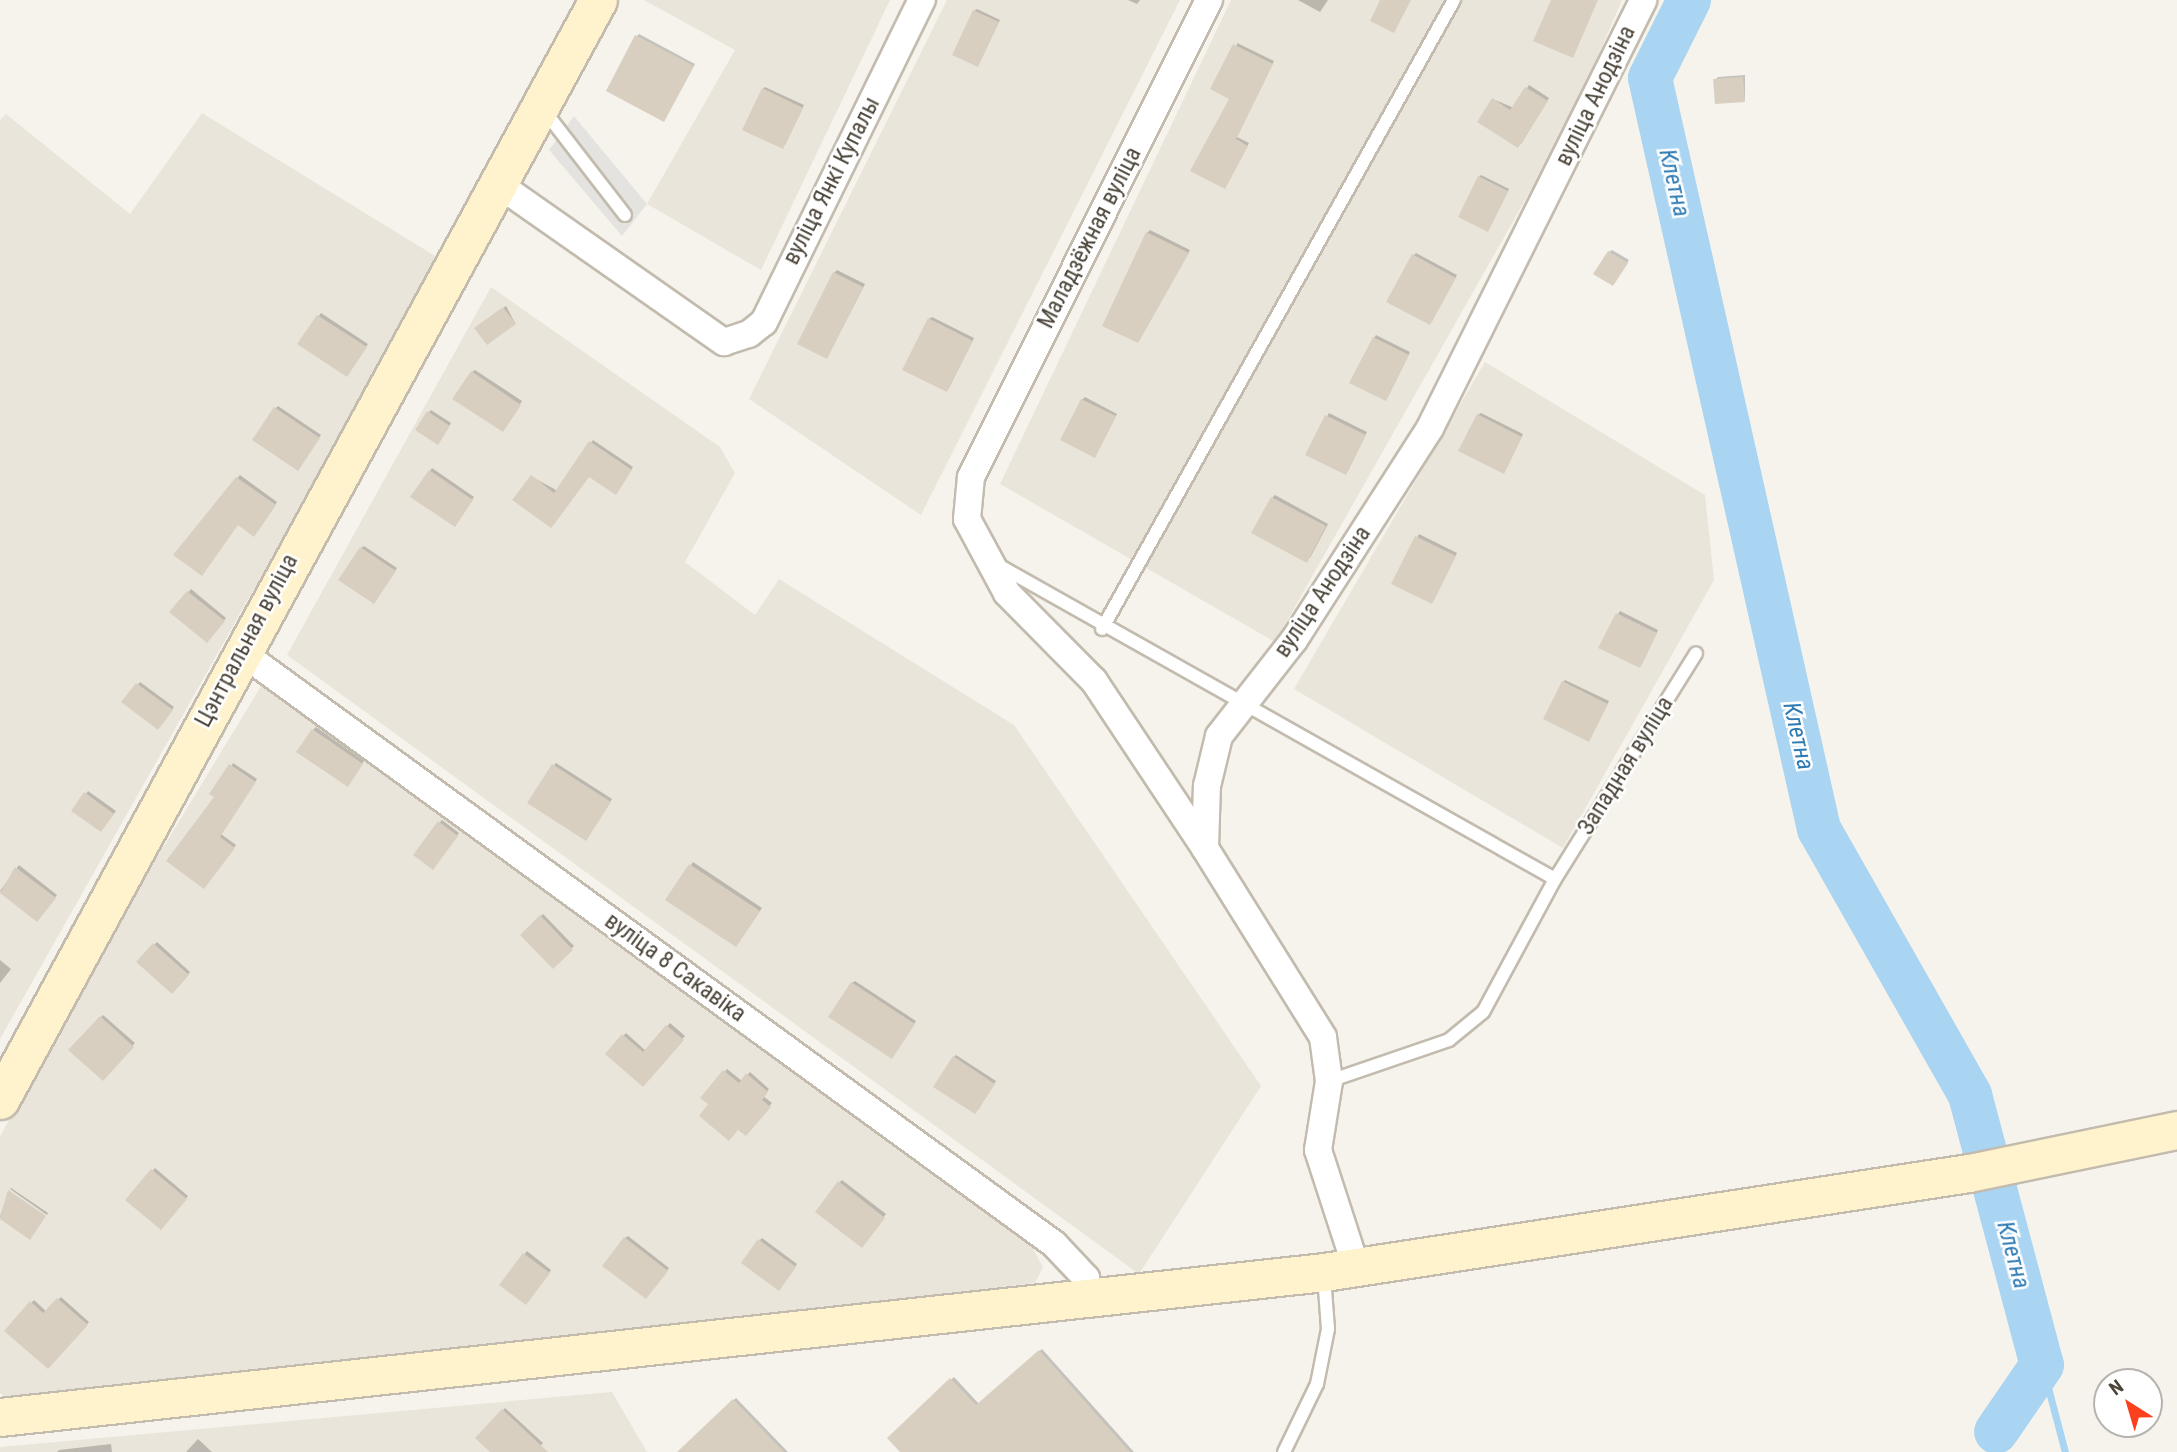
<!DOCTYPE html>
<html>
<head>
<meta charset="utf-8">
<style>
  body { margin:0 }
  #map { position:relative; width:2177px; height:1452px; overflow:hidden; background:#f6f3ec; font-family:"Roboto Condensed",sans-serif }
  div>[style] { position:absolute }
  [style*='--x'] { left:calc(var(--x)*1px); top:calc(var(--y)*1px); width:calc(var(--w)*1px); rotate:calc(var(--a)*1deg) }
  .residential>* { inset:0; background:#eae5da }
  .parking>* { inset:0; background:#e5e3e0 }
  .shadow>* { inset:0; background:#0003 }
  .stream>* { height:7px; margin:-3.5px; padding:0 3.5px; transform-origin:3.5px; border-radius:3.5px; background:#a9d4f2 }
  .river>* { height:44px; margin:-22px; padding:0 22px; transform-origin:22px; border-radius:22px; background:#a9d4f2 }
  .building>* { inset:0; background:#d8cfc1 }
  .roads { filter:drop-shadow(2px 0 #c2bbae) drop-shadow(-2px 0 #c2bbae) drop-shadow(0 2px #c2bbae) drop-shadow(0 -2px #c2bbae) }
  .lane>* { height:12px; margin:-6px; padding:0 6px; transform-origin:6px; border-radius:6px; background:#fff }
  .street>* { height:26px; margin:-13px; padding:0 13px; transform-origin:13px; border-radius:13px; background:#fff }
  .secondary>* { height:37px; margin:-18.5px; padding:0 18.5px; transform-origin:18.5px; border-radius:18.5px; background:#fff3cd }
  span { translate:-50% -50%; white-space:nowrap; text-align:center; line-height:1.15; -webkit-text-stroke:5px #fff; paint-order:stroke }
  .street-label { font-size:23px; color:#4b4439 }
  .water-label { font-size:24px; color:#2e7ab2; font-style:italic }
  .north { position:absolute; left:2093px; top:1368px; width:70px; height:70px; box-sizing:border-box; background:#fff; border:2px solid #b7b4b0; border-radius:50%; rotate:323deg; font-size:19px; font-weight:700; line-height:28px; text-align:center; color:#4b4439 }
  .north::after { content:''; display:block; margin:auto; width:24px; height:32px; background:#fc3f1d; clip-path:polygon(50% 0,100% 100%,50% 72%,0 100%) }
</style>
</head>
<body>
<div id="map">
  <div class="residential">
    <i style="clip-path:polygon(644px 0,890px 0,761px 270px,647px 204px,735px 50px)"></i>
    <i style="clip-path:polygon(947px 0,1180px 0,921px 515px,749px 399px)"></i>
    <i style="clip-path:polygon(1231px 0,1622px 0,1571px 119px,1275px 642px,1000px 484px)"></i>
    <i style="clip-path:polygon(202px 113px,440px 259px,0 1039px,0 120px,6px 114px,130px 214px)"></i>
    <i style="clip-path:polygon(491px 287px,720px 447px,735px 473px,685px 562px,755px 615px,779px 579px,1014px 725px,1261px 1086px,1139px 1274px,287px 655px)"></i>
    <i style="clip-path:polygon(1485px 362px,1705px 495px,1714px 580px,1563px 848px,1294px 689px)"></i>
    <i style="clip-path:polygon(263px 683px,1031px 1245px,1043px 1267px,1035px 1283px,20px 1406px,0 1393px,0 1137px,79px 986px)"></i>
    <i style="clip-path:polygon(612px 1392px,647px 1452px,0 1452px,0 1447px)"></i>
  </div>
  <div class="parking">
    <i style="clip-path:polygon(574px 116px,647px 204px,622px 236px,549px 150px)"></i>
  </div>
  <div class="shadow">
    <i style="clip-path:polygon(1128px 0,1140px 0,1137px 4px)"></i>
    <i style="clip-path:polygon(1298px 0,1328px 0,1320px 12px)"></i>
    <i style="clip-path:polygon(977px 9px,1000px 20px,978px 65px,974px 11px)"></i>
    <i style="clip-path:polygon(639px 34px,695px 64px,666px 117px,637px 36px)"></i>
    <i style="clip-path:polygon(1237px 43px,1274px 61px,1237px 137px,1249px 143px,1227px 184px)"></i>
    <i style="clip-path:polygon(1745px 75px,1745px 100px,1715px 80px,1718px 77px)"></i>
    <i style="clip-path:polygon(1529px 85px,1549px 98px,1521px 144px,1493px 99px,1514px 108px)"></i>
    <i style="clip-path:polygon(765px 87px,804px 105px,785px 145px,763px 89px)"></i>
    <i style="clip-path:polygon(1481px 175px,1509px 189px,1490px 227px,1479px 177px)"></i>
    <i style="clip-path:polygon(1150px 230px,1190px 250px,1140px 339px,1147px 233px)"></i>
    <i style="clip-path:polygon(1612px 250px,1629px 260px,1615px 281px,1609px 252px)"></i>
    <i style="clip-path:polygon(1416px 253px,1457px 275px,1432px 321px,1413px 256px)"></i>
    <i style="clip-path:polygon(837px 270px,865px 284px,829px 354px,834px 273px)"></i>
    <i style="clip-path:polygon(506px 306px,515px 323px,479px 326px)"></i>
    <i style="clip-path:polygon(321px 313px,368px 344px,349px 372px,300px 343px)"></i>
    <i style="clip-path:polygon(932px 317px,974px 338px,949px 388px,929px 319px)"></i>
    <i style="clip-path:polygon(1376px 335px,1410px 352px,1388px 397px,1374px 338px)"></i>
    <i style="clip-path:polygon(475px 370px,522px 401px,505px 428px,472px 372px)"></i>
    <i style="clip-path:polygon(1085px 397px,1117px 414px,1097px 453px,1082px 400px)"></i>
    <i style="clip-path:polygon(278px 406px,321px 435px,300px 466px,275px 409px)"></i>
    <i style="clip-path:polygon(431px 410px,451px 423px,440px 440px,429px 412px)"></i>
    <i style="clip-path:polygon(1329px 413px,1367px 432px,1348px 471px,1307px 454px)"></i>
    <i style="clip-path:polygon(1481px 413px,1523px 434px,1506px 469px,1478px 415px)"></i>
    <i style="clip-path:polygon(593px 440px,633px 467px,618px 490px,590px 475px,554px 524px,532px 477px,558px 491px)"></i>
    <i style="clip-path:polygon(432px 468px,474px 497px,457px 522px,430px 471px)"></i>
    <i style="clip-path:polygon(240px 475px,277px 502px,256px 532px,238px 523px,175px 555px)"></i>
    <i style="clip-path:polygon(1275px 495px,1328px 524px,1310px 558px,1272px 498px)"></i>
    <i style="clip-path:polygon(1419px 534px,1457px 553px,1434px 600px,1393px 583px)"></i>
    <i style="clip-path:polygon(364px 546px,397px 568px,376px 599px,361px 548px)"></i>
    <i style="clip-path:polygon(191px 589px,226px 618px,207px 640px,172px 612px)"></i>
    <i style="clip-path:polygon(1620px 611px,1658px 630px,1642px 664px,1618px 614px)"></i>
    <i style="clip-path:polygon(1565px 680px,1609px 701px,1591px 737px,1563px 682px)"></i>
    <i style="clip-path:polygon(140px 682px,174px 707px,160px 725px,124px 702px)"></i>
    <i style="clip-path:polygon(316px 727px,364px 761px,350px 782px,313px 730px)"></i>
    <i style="clip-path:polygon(233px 763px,257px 779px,221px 834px,236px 845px,206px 885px,216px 797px)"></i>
    <i style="clip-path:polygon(556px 763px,612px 799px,588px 836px,554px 765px)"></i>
    <i style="clip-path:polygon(88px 791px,116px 811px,103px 827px,86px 794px)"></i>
    <i style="clip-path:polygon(442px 820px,459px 833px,435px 865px,440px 822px)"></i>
    <i style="clip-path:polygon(693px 862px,762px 908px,739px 942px,667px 900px)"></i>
    <i style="clip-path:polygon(19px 865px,57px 895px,37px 920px,0 891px)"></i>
    <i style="clip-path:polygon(543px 914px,574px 946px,553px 966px,523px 935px)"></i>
    <i style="clip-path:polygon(157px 942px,190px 972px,172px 992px,139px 962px)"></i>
    <i style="clip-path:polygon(0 960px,11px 969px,0 983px)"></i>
    <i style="clip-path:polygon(855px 981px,916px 1021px,894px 1054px,852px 983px)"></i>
    <i style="clip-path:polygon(103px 1015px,135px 1043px,102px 1079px,71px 1050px)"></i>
    <i style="clip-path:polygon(670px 1023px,685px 1036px,643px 1085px,607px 1054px,626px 1033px,646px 1051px)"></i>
    <i style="clip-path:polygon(956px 1055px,996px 1081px,978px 1110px,954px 1057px)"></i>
    <i style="clip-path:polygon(727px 1069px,742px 1081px,750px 1072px,769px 1089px,763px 1096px,772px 1103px,746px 1134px,703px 1098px)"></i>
    <i style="clip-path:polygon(155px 1168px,188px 1196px,161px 1228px,127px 1200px)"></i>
    <i style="clip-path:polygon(842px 1180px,886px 1214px,864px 1243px,839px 1183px)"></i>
    <i style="clip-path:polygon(11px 1188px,48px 1213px,47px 1215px,10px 1189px)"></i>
    <i style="clip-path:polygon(8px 1192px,30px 1238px,0 1217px)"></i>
    <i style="clip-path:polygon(628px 1236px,669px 1268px,648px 1295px,625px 1238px)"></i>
    <i style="clip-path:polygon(762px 1238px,797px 1264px,781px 1286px,760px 1240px)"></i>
    <i style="clip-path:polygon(527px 1251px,551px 1270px,528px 1301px,501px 1284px)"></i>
    <i style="clip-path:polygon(61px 1297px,89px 1322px,48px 1367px,7px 1330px,34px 1300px,47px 1312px)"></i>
    <i style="clip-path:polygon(1042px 1349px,1134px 1452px,902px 1452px,889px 1438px,954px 1377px,979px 1404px)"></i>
    <i style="clip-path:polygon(736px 1398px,788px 1452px,693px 1452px,686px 1445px)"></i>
    <i style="clip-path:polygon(505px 1408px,543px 1443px,535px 1452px,492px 1452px,477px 1438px)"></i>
    <i style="clip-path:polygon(198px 1439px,212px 1452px,186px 1452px)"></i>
    <i style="clip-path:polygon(111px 1444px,112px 1452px,57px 1452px,59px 1450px)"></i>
  </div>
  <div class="stream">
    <i style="--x:2042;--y:1365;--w:90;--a:75.2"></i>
  </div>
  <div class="river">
    <i style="--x:1689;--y:0;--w:87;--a:116.6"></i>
    <i style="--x:1650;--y:78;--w:770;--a:77.32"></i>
    <i style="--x:1819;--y:829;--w:306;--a:60.4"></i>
    <i style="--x:1970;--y:1095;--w:279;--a:75.1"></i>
    <i style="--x:2042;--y:1365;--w:81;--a:124.5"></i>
  </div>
  <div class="building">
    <i style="clip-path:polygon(1380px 0,1411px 0,1394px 33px,1370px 21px)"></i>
    <i style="clip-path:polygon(1551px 0,1598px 0,1573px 58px,1533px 41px)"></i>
    <i style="clip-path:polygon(973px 10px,999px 22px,978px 67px,952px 55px)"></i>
    <i style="clip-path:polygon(635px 35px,694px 66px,664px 122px,606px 91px)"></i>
    <i style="clip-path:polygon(1233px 44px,1273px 64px,1236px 139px,1248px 146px,1225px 189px,1190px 171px,1229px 99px,1210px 89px)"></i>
    <i style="clip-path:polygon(1743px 77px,1745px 102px,1715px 104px,1713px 79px)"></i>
    <i style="clip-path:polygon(1525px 87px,1548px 101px,1518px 148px,1477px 122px,1492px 98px,1510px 110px)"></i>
    <i style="clip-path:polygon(762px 88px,803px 108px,783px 149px,742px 130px)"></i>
    <i style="clip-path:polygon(1478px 176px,1508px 191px,1488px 232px,1458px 217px)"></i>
    <i style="clip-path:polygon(1146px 232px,1189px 253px,1138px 343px,1102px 326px)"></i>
    <i style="clip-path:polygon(1608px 251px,1628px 263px,1613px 286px,1593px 274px)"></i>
    <i style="clip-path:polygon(1412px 254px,1456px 278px,1430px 325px,1386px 302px)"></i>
    <i style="clip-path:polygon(833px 272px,863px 287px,827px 359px,797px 344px)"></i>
    <i style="clip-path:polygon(503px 307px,516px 324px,487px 345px,474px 328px)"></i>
    <i style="clip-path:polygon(317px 315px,367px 347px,347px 377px,297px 344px)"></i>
    <i style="clip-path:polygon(928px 318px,973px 341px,947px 392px,902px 370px)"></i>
    <i style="clip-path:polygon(1373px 337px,1409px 355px,1386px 401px,1349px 383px)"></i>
    <i style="clip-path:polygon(471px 371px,521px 405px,503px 432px,452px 399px)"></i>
    <i style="clip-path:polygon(1081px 399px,1116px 416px,1095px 458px,1060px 440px)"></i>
    <i style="clip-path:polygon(274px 407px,320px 438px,298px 471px,252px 440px)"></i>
    <i style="clip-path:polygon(427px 411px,450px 426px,438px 445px,415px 430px)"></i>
    <i style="clip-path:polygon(1477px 414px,1522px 437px,1504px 474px,1458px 451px)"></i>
    <i style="clip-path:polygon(1325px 415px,1366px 435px,1346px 475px,1305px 455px)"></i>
    <i style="clip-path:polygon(589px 441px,632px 470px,616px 495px,589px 477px,551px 528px,512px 500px,531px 475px,554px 493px)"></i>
    <i style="clip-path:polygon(429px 470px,473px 500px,455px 527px,410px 497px)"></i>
    <i style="clip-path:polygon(236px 477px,276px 505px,254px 537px,238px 525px,202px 576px,173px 555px)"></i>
    <i style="clip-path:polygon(1271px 497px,1326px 526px,1307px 563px,1251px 533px)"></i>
    <i style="clip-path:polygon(1415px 536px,1456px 556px,1432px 604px,1391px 584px)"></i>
    <i style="clip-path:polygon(360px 547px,396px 571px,374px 604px,338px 580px)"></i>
    <i style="clip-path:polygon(187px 591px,225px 621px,207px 643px,169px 612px)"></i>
    <i style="clip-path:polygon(1616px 613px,1657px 633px,1640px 668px,1598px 648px)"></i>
    <i style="clip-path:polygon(1562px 681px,1608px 704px,1589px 742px,1543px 719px)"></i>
    <i style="clip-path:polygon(136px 683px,173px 710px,158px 730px,121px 702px)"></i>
    <i style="clip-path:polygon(312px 729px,363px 764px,348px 787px,296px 752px)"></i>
    <i style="clip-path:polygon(229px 764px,256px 782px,220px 837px,235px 848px,204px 889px,166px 861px,214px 797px,209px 794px)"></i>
    <i style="clip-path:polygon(552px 764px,611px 802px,586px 841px,527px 803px)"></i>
    <i style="clip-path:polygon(84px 792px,114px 814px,101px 832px,71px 811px)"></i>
    <i style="clip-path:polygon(438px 821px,458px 836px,433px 870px,413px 855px)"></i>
    <i style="clip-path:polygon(689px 864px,760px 911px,736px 947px,665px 900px)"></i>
    <i style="clip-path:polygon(15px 867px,56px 898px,37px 922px,0 893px)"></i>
    <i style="clip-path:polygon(540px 915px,573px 950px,553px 969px,520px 935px)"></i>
    <i style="clip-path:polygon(153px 943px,189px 975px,172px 994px,136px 962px)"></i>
    <i style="clip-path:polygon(851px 982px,915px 1024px,892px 1059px,828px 1017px)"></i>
    <i style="clip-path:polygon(100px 1016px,134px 1047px,103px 1081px,68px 1050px)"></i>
    <i style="clip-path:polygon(666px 1025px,684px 1040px,643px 1087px,605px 1054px,622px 1034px,643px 1052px)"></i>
    <i style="clip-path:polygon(953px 1056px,995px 1084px,975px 1114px,933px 1087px)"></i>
    <i style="clip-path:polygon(723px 1070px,739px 1083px,746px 1073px,768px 1092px,762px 1100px,771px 1107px,746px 1136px,738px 1130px,729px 1141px,699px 1116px,708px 1104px,700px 1098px)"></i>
    <i style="clip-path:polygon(151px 1169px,187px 1199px,161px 1230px,125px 1200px)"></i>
    <i style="clip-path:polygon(838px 1181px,885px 1218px,862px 1248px,815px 1212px)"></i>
    <i style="clip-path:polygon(8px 1190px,46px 1216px,30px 1240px,0 1219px)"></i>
    <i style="clip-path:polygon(624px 1237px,668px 1271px,646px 1299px,602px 1266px)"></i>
    <i style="clip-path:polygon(758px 1239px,796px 1267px,779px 1291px,741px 1263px)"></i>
    <i style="clip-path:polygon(523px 1253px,550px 1273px,526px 1305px,499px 1285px)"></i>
    <i style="clip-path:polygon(57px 1298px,88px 1325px,48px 1369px,4px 1331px,30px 1301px,43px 1313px)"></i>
    <i style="clip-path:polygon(1039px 1350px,1130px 1452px,900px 1452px,887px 1438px,950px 1378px,976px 1405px)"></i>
    <i style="clip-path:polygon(733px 1399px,784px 1452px,677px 1452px)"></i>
    <i style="clip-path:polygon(502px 1409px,548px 1452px,490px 1452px,475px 1438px)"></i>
  </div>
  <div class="roads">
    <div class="lane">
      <i style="--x:543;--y:109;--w:134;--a:52.3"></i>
      <i style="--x:998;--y:565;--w:639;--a:29.41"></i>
      <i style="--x:1555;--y:879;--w:151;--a:118.4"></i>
      <i style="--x:1483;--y:1012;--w:44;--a:140.5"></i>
      <i style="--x:1449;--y:1040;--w:127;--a:161.1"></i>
      <i style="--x:1102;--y:629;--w:721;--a:-60.77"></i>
      <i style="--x:1555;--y:879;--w:266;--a:-58"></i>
      <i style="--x:1284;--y:1452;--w:76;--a:-64.1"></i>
      <i style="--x:1317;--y:1384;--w:56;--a:-78.7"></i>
      <i style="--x:1328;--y:1329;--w:53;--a:-94.3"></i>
    </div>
    <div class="street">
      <i style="--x:498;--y:184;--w:276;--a:35"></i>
      <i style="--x:724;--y:342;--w:26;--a:-18"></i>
      <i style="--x:749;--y:334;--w:19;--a:-39"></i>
      <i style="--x:764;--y:322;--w:359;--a:-63.9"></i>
      <i style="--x:241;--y:652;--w:1006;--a:36.06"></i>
      <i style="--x:1054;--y:1244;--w:47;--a:46.7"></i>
      <i style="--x:1086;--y:1278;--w:19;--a:81"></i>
      <i style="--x:1205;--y:848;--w:201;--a:-123.6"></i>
      <i style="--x:1094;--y:681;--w:124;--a:-134.7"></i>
      <i style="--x:1007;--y:593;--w:84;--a:-118.4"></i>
      <i style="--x:967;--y:519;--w:42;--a:-84.6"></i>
      <i style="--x:971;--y:477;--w:533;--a:-63.48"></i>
      <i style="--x:1356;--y:1267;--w:123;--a:-108"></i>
      <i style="--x:1318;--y:1150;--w:70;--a:-80.9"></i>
      <i style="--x:1329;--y:1081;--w:44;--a:-97.8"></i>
      <i style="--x:1323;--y:1037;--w:223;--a:-122"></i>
      <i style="--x:1205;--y:848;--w:62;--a:-88.2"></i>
      <i style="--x:1207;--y:786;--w:51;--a:-76.5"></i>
      <i style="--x:1219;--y:736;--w:122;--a:-52"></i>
      <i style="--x:1294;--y:640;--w:252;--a:-57.3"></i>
      <i style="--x:1430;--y:428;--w:478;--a:-63.5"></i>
    </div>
    <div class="secondary">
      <i style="--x:0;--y:1100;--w:1252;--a:-61.47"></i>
      <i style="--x:0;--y:1417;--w:1332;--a:-6.25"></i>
      <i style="--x:1324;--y:1272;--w:653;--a:-8.73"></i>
      <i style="--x:1969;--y:1173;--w:212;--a:-11.7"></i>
    </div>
  </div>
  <div class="street-label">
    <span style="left:1596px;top:96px;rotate:-64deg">вуліца Анодзіна</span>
    <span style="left:832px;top:181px;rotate:-63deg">вуліца Янкі Купалы</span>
    <span style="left:1090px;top:238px;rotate:-63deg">Маладзёжная вуліца</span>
    <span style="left:1323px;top:592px;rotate:-56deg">вуліца Анодзіна</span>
    <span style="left:247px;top:641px;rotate:-62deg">Цэнтральная вуліца</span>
    <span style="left:1626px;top:766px;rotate:-58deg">Западная вуліца</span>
    <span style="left:675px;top:968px;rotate:36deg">вуліца 8 Сакавіка</span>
  </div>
  <div class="water-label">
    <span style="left:1674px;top:183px;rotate:77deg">Клетна</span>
    <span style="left:1798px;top:736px;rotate:77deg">Клетна</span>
    <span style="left:2013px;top:1255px;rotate:75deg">Клетна</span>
  </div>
  <div class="north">N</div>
</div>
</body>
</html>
